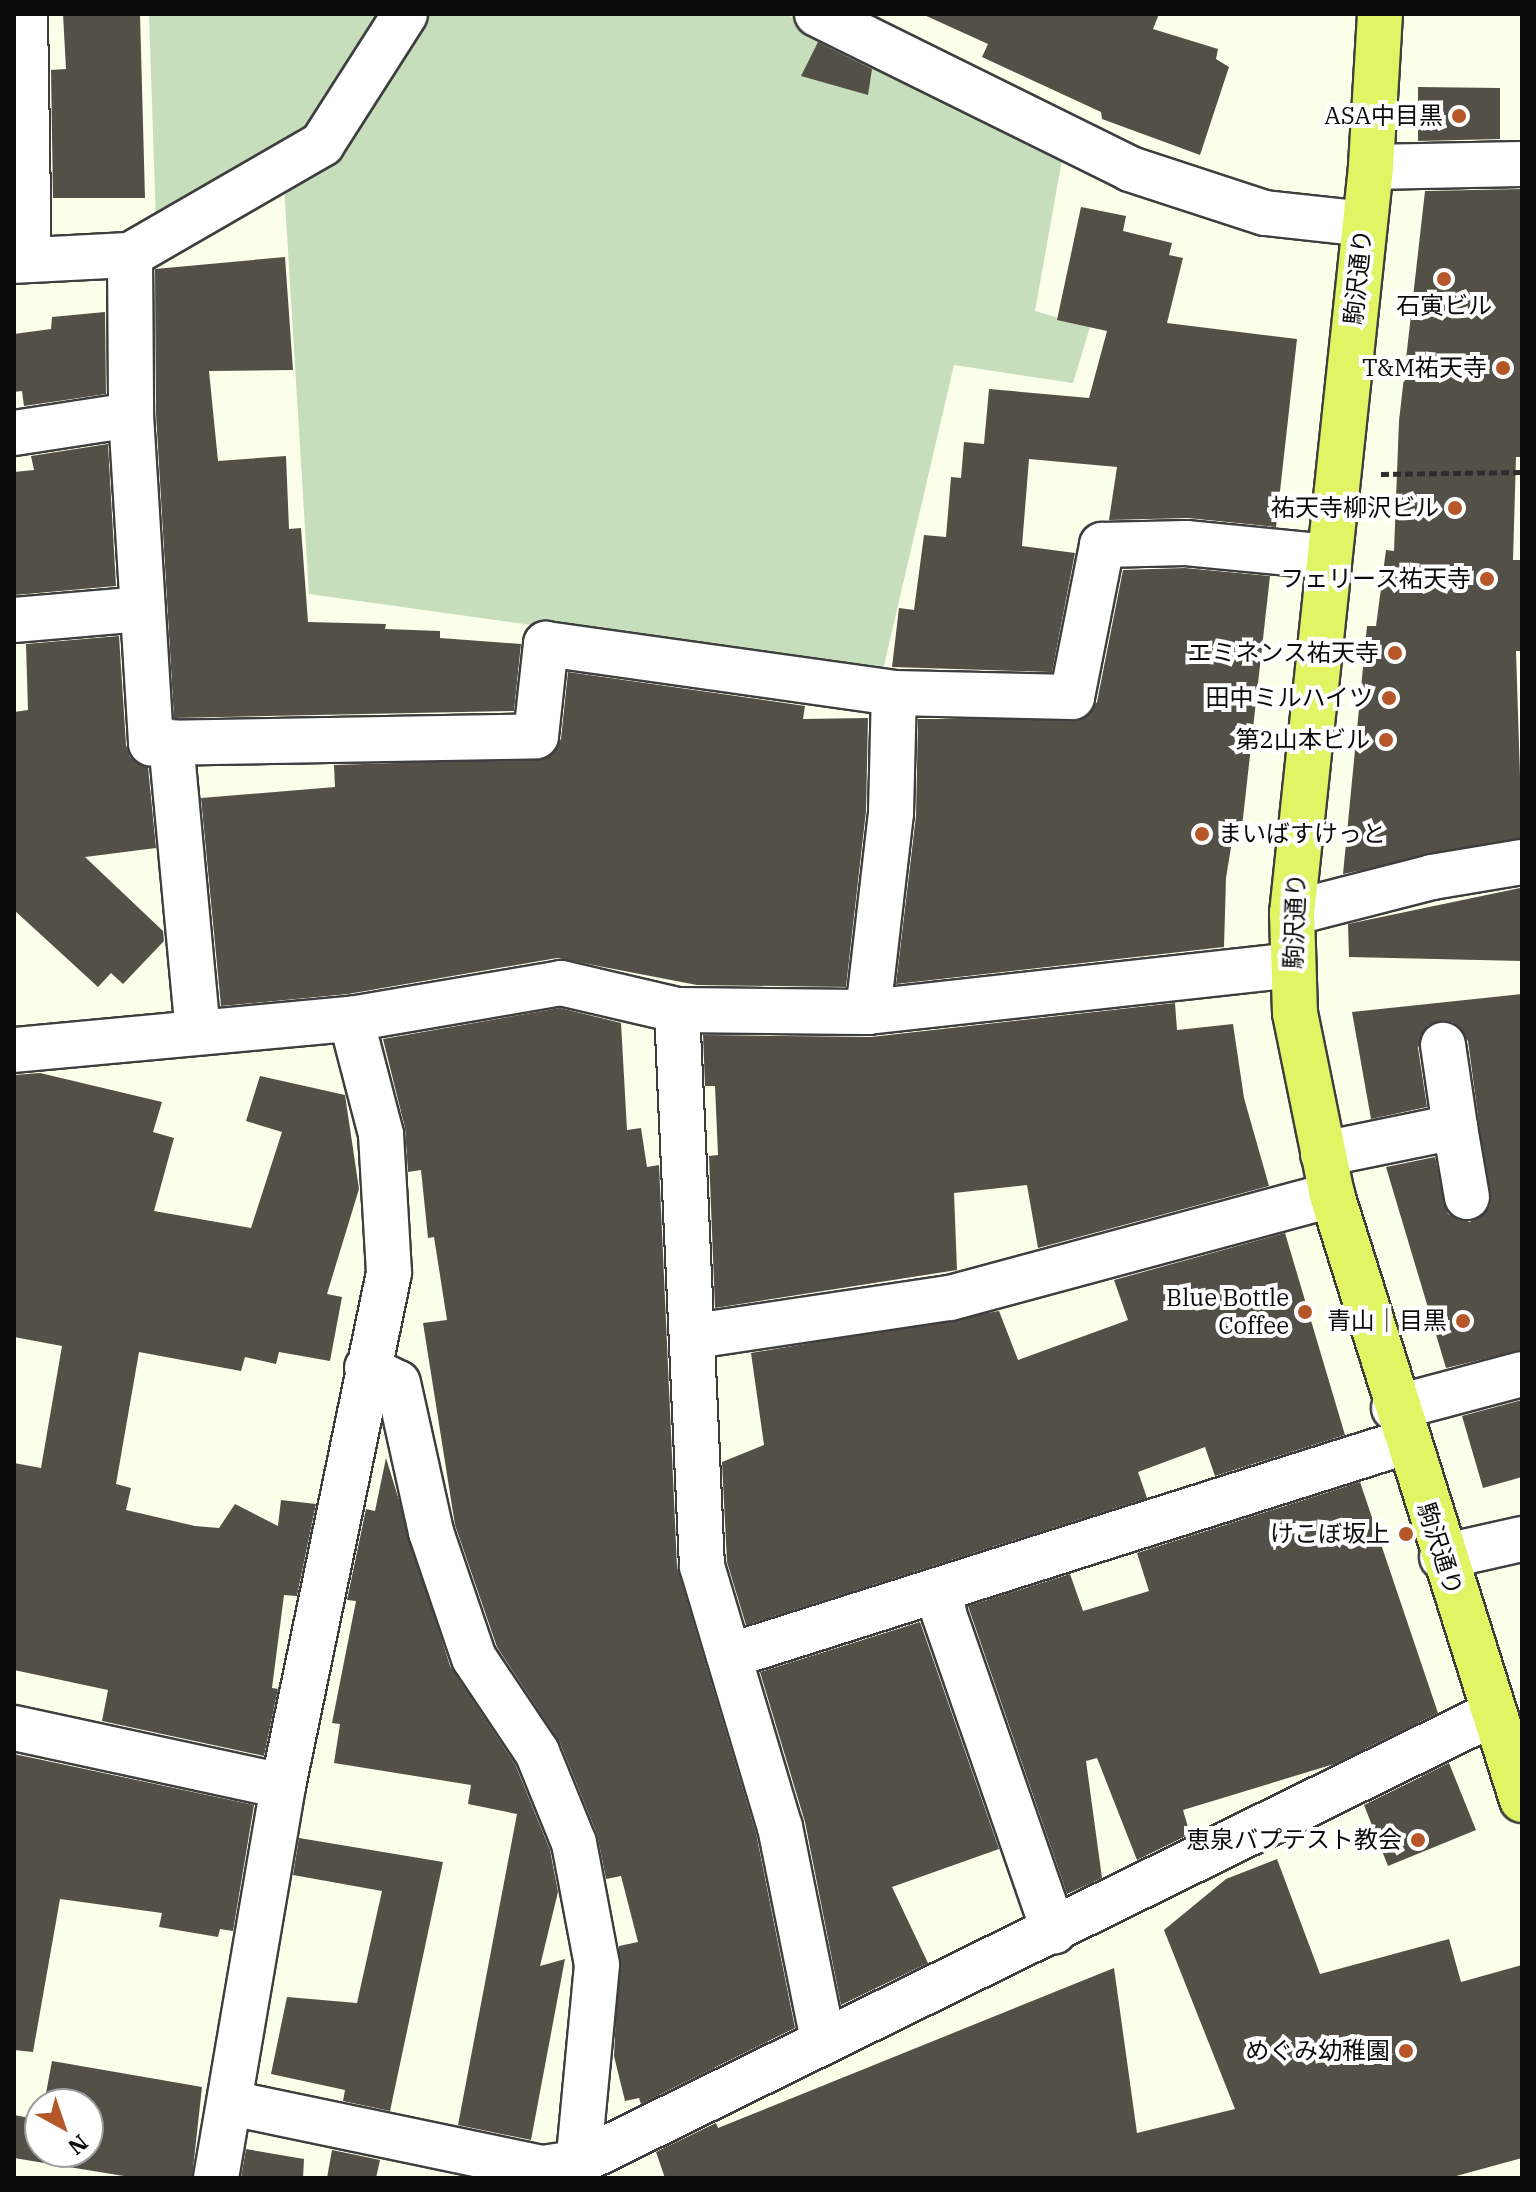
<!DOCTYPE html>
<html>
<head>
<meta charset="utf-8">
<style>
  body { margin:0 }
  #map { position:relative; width:1536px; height:2192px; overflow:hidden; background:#fbfee9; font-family:"IBM Plex Serif","Noto Sans JP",serif }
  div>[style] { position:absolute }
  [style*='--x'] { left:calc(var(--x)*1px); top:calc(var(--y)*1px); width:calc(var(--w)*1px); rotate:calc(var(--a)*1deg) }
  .cemetery>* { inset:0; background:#c7debd }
  .building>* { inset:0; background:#535048 }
  .path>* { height:5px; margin-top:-2.5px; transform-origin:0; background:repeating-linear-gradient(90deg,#2d2d2d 0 8px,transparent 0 12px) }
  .roads { filter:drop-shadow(2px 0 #3e3e3e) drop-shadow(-2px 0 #3e3e3e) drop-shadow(0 2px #3e3e3e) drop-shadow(0 -2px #3e3e3e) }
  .minor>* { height:44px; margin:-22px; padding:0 22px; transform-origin:22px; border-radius:22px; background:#fff }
  .major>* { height:44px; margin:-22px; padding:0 22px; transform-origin:22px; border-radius:22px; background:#e0f464 }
  .dots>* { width:22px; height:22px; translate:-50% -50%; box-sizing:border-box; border:4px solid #fff; border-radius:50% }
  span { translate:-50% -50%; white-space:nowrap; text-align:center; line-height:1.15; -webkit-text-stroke:8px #fff; paint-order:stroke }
  .poi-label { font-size:24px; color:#0b0b0b }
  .right { translate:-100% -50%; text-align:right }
  .left { translate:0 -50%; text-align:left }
  .street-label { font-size:24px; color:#0b0b0b }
  .frame { position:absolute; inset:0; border:16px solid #0b0b0b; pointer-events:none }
  .north { position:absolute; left:24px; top:2088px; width:80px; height:80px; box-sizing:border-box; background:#fff; border:2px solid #9d9d9d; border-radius:50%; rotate:140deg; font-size:22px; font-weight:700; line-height:32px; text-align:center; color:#0b0b0b }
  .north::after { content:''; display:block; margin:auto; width:28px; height:36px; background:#b55728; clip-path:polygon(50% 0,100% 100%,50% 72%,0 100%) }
</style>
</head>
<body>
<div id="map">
  <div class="cemetery">
    <i style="clip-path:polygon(149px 14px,390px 14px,310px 134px,156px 222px)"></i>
    <i style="clip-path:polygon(424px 14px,786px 14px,1063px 154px,1035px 311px,1090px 327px,1073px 383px,954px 365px,882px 674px,309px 594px,284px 185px)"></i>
  </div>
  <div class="building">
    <i style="clip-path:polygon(63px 14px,140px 14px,145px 198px,53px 198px,51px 70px,66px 69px)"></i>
    <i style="clip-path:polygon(922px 14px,1159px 14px,1153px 29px,1218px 49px,1216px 59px,1229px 67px,1200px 155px,1102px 119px,1101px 112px,982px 57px,988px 44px)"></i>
    <i style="clip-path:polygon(818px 42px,872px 69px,868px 95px,801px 76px)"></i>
    <i style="clip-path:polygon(1418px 87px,1500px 88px,1500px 139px,1418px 141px)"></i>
    <i style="clip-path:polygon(1522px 189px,1522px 457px,1516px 457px,1513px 560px,1522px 560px,1522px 651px,1516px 651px,1522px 838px,1343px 874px,1367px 626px,1376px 626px,1386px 550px,1394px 551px,1399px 421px,1425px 191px)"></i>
    <i style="clip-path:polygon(1081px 207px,1126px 216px,1123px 231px,1172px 243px,1169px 255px,1183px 258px,1167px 323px,1297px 339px,1276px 527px,1188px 518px,1109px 520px,1117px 467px,1029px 459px,1022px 546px,1075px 553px,1052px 672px,892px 667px,899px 608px,914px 610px,924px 535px,946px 537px,951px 477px,961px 478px,964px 442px,984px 444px,989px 389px,1089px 398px,1107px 331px,1057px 320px)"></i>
    <i style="clip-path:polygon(285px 257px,293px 370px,209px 371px,218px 461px,286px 456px,289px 529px,301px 528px,308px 622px,386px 624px,385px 629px,440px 631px,440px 638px,521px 644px,514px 711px,174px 718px,156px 414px,155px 269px)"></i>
    <i style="clip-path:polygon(105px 312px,106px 394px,24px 406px,22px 391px,14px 392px,14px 334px,51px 329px,52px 317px)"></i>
    <i style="clip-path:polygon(108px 444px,116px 586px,15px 595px,14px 472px,34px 470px,31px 456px)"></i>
    <i style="clip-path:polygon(1185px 568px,1270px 576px,1241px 836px,1233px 835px,1226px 878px,1224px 947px,896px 984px,916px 816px,918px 719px,1083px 719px,1097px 702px,1123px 570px)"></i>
    <i style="clip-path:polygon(119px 636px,126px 745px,130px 757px,148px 767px,156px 848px,85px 857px,163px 931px,164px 941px,123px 984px,111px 973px,98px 987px,14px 910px,14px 712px,28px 710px,26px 644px)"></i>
    <i style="clip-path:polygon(568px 672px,805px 706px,803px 719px,868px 718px,866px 811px,846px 987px,697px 985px,557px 958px,348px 994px,221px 1006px,201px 798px,335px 787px,334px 765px,547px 758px,561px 739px)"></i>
    <i style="clip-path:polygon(1520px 888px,1522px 961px,1349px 957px,1348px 924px)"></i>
    <i style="clip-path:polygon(1522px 994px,1522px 1350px,1446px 1368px,1386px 1167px,1435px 1157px,1448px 1214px,1470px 1222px,1490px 1206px,1468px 1041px,1453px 1022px,1428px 1025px,1418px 1048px,1427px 1107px,1371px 1119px,1352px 1012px)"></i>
    <i style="clip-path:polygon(1175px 1003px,1177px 1030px,1233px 1024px,1244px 1098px,1269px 1186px,1038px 1248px,1027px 1185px,954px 1193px,957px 1270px,715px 1308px,709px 1156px,718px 1155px,715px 1086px,705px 1086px,703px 1035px,871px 1037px)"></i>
    <i style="clip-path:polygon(560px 1008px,621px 1023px,627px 1130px,641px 1128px,647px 1167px,659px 1165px,677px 1567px,756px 1833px,795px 2028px,641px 2104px,639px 2098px,625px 2101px,614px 2056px,619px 1946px,638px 1942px,621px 1876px,606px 1879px,597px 1834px,560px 1743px,497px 1647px,455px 1525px,423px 1323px,447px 1320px,434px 1237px,428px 1238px,421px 1170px,408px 1172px,405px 1128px,383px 1039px)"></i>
    <i style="clip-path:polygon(40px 1073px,162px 1102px,153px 1132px,174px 1138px,154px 1211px,251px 1228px,282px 1132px,246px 1121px,260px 1076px,345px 1095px,359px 1189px,327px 1294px,342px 1297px,330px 1361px,279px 1352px,276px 1364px,245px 1357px,241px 1371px,139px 1352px,116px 1484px,131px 1488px,126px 1510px,195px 1526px,219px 1528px,235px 1504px,278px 1526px,281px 1500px,316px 1504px,297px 1596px,284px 1595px,272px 1688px,278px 1689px,264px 1756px,102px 1721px,108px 1690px,14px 1670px,14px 1463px,41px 1468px,62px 1346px,14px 1337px,14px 1075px)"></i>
    <i style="clip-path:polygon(1285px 1233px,1345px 1435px,1215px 1476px,1205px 1447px,1138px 1472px,1147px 1498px,746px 1625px,727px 1562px,722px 1462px,764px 1445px,751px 1353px,999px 1311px,1018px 1360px,1128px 1320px,1114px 1280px)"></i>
    <i style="clip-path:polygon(1522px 1400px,1522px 1477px,1483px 1488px,1462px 1416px)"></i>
    <i style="clip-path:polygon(386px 1458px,450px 1666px,515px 1764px,550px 1850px,558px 1892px,540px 1966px,565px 1959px,531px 2140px,458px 2125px,517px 1814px,468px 1804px,471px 1785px,334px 1763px,340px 1724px,332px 1723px,356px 1601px,347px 1600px,366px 1509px,375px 1511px)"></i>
    <i style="clip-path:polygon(1360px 1482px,1438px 1713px,1334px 1764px,1183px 1810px,1190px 1834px,1137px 1860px,1097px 1758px,1086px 1761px,1102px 1878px,1067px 1894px,968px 1606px,1070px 1574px,1083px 1611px,1149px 1591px,1137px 1553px)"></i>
    <i style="clip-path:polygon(920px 1622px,999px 1849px,892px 1887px,928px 1963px,841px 2005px,805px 1822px,760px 1672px)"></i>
    <i style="clip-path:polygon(14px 1754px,254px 1805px,233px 1931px,220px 1929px,218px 1937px,159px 1927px,162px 1913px,60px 1899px,33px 2052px,14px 2050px)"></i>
    <i style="clip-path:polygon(1449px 1763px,1476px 1830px,1388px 1866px,1364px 1805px)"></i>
    <i style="clip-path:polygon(299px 1838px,443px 1862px,390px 2111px,343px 2101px,345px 2090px,271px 2074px,287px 1997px,357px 2003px,382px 1891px,293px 1875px)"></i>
    <i style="clip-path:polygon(1277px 1859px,1320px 1974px,1449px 1939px,1461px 1982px,1522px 1965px,1522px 2158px,1449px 2178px,665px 2178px,656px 2152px,716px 2123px,718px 2128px,1114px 1968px,1137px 2133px,1235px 2109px,1164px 1930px,1226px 1879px)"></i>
    <i style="clip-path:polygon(52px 2061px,202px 2087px,192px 2178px,136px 2178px,14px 2158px,14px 2115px,40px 2120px,40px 2152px,88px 2152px,88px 2104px,44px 2104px)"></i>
    <i style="clip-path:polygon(246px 2149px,304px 2159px,303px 2178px,241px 2178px)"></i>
    <i style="clip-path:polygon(332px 2150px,380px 2160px,376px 2178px,327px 2178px)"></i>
  </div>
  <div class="path">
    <i style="--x:1381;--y:474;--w:141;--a:-0.8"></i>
  </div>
  <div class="roads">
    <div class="minor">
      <i style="--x:25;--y:14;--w:246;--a:89.1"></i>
      <i style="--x:817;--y:14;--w:349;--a:26.3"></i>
      <i style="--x:1130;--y:169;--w:142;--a:18.1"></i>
      <i style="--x:1265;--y:213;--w:100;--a:6.3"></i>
      <i style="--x:1371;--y:167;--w:151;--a:-1.1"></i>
      <i style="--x:130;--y:255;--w:160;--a:89.6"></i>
      <i style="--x:131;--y:415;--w:329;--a:86.5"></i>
      <i style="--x:151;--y:743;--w:385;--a:-1"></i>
      <i style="--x:536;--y:736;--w:93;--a:-83.8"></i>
      <i style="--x:546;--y:644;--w:351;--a:8"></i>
      <i style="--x:894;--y:693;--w:178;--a:1.3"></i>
      <i style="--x:1072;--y:697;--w:155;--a:-78.8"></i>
      <i style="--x:1102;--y:545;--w:84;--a:-1.4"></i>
      <i style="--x:1186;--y:543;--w:143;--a:5.6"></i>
      <i style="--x:14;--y:261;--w:116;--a:-3"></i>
      <i style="--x:130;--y:255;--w:222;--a:-30"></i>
      <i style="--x:322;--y:144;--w:154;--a:-57.4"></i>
      <i style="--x:14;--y:433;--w:118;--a:-8.7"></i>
      <i style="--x:14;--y:620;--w:129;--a:-4.9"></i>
      <i style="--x:171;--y:742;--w:291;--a:84.7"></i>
      <i style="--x:1292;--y:913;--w:145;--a:-14.4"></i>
      <i style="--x:1432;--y:877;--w:91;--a:-9.5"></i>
      <i style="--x:677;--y:1010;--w:557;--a:87.43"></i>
      <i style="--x:702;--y:1566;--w:272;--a:73.4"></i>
      <i style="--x:780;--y:1827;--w:218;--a:78.6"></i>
      <i style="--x:868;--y:1012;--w:200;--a:-83.4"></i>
      <i style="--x:891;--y:813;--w:120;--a:-88.6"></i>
      <i style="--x:14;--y:1050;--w:338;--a:-5.3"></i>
      <i style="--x:351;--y:1019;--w:213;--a:-9.7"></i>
      <i style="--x:561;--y:983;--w:119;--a:13.1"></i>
      <i style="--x:677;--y:1010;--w:191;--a:0.6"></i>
      <i style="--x:868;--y:1012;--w:427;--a:-6.3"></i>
      <i style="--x:1455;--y:1127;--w:71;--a:80.3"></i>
      <i style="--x:1323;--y:1154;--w:135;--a:-11.6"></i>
      <i style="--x:1455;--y:1127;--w:83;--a:-98.3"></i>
      <i style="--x:695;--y:1336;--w:258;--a:-8.5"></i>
      <i style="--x:950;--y:1298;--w:396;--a:-15.1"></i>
      <i style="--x:367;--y:1368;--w:34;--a:26"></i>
      <i style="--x:398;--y:1383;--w:153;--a:77.5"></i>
      <i style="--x:431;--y:1532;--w:133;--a:71.2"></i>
      <i style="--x:474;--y:1658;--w:113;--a:56.2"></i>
      <i style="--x:537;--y:1752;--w:98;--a:67.9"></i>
      <i style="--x:574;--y:1843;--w:124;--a:79.3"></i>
      <i style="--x:597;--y:1965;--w:214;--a:95.4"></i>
      <i style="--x:1394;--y:1408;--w:132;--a:-14.9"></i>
      <i style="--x:1442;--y:1557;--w:82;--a:-12.7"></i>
      <i style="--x:941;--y:1589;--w:25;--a:83"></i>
      <i style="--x:944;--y:1614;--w:336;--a:70.9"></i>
      <i style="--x:729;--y:1656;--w:709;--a:-17.57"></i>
      <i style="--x:14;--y:1728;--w:275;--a:12.2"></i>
      <i style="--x:231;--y:2103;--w:319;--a:11.8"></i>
      <i style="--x:543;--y:2168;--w:36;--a:-9"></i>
      <i style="--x:579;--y:2162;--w:1017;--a:-26.14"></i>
      <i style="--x:216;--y:2178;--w:398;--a:-80.3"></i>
      <i style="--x:283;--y:1786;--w:524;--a:-78.33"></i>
      <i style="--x:389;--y:1273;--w:139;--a:-93.3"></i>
      <i style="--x:381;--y:1134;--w:119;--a:-104.6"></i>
    </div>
    <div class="major">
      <i style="--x:1380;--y:14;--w:153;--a:93.4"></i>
      <i style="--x:1371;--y:167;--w:750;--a:96.04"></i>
      <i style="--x:1292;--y:913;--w:100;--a:88.3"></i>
      <i style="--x:1295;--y:1013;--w:186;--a:78.5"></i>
      <i style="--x:1332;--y:1195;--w:634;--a:72.57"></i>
    </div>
  </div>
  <div class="dots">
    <i style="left:1459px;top:116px;background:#b55728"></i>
    <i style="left:1444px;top:279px;background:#b55728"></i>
    <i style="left:1503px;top:368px;background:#b55728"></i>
    <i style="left:1455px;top:508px;background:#b55728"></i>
    <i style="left:1487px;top:579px;background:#b55728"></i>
    <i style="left:1395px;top:653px;background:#b55728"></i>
    <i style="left:1389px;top:698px;background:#b55728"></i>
    <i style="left:1386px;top:740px;background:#b55728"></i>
    <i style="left:1202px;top:834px;background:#b55728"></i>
    <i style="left:1305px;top:1312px;background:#b55728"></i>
    <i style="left:1463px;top:1321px;background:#b55728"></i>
    <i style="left:1406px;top:1534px;background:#b55728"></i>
    <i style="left:1418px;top:1840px;background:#b55728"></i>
    <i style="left:1406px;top:2051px;background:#b55728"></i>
  </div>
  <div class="poi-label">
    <span class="right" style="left:1443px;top:116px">ASA中目黒</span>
    <span style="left:1444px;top:306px">石寅ビル</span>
    <span class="right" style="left:1487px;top:368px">T&amp;M祐天寺</span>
    <span class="right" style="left:1439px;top:508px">祐天寺柳沢ビル</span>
    <span class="right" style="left:1471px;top:579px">フェリース祐天寺</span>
    <span class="right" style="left:1379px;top:653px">エミネンス祐天寺</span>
    <span class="right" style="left:1373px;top:698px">田中ミルハイツ</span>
    <span class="right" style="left:1370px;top:740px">第2山本ビル</span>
    <span class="left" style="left:1218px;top:834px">まいばすけっと</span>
    <span class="right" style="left:1289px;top:1312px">Blue Bottle<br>Coffee</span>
    <span class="right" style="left:1447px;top:1321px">青山｜目黒</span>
    <span class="right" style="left:1390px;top:1534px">けこぼ坂上</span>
    <span class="right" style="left:1402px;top:1840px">恵泉バプテスト教会</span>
    <span class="right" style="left:1390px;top:2051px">めぐみ幼稚園</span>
  </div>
  <div class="street-label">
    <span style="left:1358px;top:277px;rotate:-84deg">駒沢通り</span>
    <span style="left:1295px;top:921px;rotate:-88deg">駒沢通り</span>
    <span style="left:1440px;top:1549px;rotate:72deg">駒沢通り</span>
  </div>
  <div class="frame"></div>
  <div class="north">N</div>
</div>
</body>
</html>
